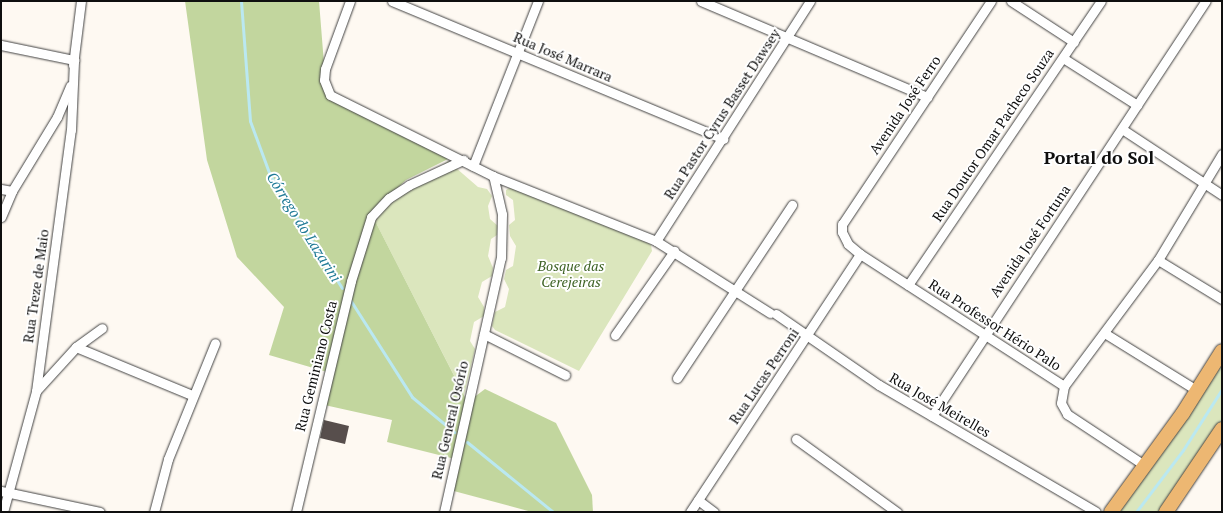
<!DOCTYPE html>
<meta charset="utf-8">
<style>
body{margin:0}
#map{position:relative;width:1223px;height:513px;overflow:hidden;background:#fef9f2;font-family:"PT Serif",serif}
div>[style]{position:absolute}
.green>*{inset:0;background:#dbe6bd}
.forest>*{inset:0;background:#c2d69e}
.stream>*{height:3px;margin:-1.5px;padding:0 1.5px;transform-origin:1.5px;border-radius:1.5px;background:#bae8f1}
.building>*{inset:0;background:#574e4c}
.roads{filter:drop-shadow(0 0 1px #424242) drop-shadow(0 0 1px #424242)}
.street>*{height:9px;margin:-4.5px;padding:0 4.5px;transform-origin:4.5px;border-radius:4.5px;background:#fff}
.primary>*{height:14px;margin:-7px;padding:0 7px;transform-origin:7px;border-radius:7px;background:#edb772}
span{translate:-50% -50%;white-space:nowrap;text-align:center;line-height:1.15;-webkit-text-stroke:4px #fff;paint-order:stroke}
.street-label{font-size:14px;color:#0f0f0f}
.park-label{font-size:14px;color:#3d6224;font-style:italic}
.water-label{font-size:15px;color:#217b97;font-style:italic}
.district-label{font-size:18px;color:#0f0f0f;font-weight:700}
.frame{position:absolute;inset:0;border:2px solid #0f0f0f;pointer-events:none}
</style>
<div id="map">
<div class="green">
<i style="clip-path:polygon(448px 161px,478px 187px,487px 189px,492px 196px,488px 206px,490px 219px,498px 226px,497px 235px,491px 239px,488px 256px,493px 268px,492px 276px,482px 282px,478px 297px,484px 307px,484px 316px,474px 322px,470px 341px,475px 349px,464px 395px,373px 217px)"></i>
<i style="clip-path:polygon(512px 186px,646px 241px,651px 245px,652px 251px,579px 371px,495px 330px,492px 326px,495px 312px,505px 307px,509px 289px,504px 279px,506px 270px,513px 266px,516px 246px,510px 236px,509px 225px,515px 220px,513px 200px,506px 195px,506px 190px)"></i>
<i style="clip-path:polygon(1222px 360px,1222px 420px,1159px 512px,1117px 512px)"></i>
</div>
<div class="forest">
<i style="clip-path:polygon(185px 1px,319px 1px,326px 89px,458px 154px,406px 180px,371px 213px,468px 403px,455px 459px,387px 442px,392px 420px,320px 404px,327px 372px,269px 355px,284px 307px,237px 257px,207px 160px)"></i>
<i style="clip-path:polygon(485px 389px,556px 423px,592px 495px,593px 512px,532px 512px,450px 490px,473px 398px)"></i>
</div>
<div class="stream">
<i style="left:241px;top:1px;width:120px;rotate:85.7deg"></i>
<i style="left:250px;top:121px;width:58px;rotate:69.7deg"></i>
<i style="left:270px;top:175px;width:134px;rotate:57.5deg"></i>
<i style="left:349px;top:298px;width:117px;rotate:57.5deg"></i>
<i style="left:412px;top:397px;width:55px;rotate:39.8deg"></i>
<i style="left:467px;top:442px;width:111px;rotate:39.1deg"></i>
<i style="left:1136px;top:512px;width:78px;rotate:-52.8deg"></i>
<i style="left:1183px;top:450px;width:72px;rotate:-57.4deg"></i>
</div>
<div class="building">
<i style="clip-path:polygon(324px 420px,349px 426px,345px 444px,320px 438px)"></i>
</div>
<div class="roads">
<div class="street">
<i style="left:350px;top:1px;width:72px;rotate:110.2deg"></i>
<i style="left:325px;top:69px;width:11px;rotate:95deg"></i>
<i style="left:324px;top:80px;width:16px;rotate:68deg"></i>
<i style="left:330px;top:95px;width:182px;rotate:26.4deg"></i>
<i style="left:493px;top:176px;width:175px;rotate:21.7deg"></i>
<i style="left:656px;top:241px;width:135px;rotate:32.3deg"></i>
<i style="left:392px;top:1px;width:359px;rotate:22.6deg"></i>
<i style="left:701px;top:1px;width:246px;rotate:23deg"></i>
<i style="left:991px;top:1px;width:268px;rotate:123.7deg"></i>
<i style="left:842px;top:224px;width:8px;rotate:90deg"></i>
<i style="left:842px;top:232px;width:13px;rotate:63deg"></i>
<i style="left:848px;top:244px;width:16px;rotate:40deg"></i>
<i style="left:860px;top:254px;width:243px;rotate:32.9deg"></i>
<i style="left:1064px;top:386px;width:17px;rotate:100deg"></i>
<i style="left:1061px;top:403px;width:13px;rotate:61deg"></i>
<i style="left:1067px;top:414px;width:92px;rotate:33.5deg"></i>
<i style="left:1011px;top:1px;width:75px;rotate:33.1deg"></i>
<i style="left:1px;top:45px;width:75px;rotate:11.6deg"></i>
<i style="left:1063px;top:58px;width:88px;rotate:32.4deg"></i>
<i style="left:73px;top:65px;width:64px;rotate:-82.9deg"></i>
<i style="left:1122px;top:129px;width:120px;rotate:33.4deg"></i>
<i style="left:473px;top:166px;width:177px;rotate:-68.5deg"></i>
<i style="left:1px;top:189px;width:11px;rotate:10deg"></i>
<i style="left:1px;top:217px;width:28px;rotate:-67deg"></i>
<i style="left:12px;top:191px;width:87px;rotate:-58.7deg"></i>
<i style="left:57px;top:117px;width:34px;rotate:-67deg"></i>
<i style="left:656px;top:241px;width:285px;rotate:-57.3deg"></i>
<i style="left:1158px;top:260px;width:75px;rotate:31.4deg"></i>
<i style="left:908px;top:285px;width:343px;rotate:-55.8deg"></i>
<i style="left:776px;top:314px;width:125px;rotate:34.6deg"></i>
<i style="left:879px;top:385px;width:251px;rotate:30.3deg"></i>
<i style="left:484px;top:334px;width:91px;rotate:26.8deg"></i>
<i style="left:1106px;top:334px;width:108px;rotate:31.8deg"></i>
<i style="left:615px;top:335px;width:103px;rotate:-54.9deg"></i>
<i style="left:76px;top:347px;width:126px;rotate:22.5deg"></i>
<i style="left:677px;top:378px;width:208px;rotate:-56.4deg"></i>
<i style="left:1064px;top:386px;width:157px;rotate:-53.3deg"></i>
<i style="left:1158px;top:260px;width:124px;rotate:-58.9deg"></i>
<i style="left:36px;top:391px;width:59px;rotate:-47.7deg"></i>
<i style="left:76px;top:347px;width:32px;rotate:-36deg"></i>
<i style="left:932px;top:416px;width:497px;rotate:-56.6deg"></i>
<i style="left:796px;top:439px;width:125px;rotate:35.9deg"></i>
<i style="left:1px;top:491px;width:101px;rotate:12deg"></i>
<i style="left:698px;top:500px;width:20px;rotate:37deg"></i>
<i style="left:3px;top:512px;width:125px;rotate:-74.7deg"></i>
<i style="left:36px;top:391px;width:263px;rotate:-82.4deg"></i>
<i style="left:71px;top:130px;width:70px;rotate:-87.5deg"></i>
<i style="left:154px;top:512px;width:55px;rotate:-75.2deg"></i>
<i style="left:168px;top:459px;width:125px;rotate:-67.9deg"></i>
<i style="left:296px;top:512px;width:237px;rotate:-76.6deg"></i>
<i style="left:351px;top:281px;width:67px;rotate:-72.6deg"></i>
<i style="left:371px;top:217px;width:26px;rotate:-47deg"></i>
<i style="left:389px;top:198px;width:24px;rotate:-33deg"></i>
<i style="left:409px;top:185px;width:60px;rotate:-24.8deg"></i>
<i style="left:444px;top:512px;width:260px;rotate:-77.4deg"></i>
<i style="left:501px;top:258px;width:44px;rotate:-88.7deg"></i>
<i style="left:502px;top:214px;width:39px;rotate:-103deg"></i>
<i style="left:690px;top:512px;width:309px;rotate:-56.6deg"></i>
</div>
<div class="primary">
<i style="left:1111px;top:512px;width:122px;rotate:-54deg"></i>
<i style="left:1183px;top:413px;width:73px;rotate:-57.8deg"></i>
<i style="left:1166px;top:512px;width:100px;rotate:-56deg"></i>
</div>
</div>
<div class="street-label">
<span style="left:563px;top:57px;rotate:23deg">Rua José Marrara</span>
<span style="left:905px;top:105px;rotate:-56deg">Avenida José Ferro</span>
<span style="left:722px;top:114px;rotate:-57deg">Rua Pastor Cyrus Basset Dawsey</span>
<span style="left:993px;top:135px;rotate:-56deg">Rua Doutor Omar Pacheco Souza</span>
<span style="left:1030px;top:241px;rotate:-56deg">Avenida José Fortuna</span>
<span style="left:36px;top:286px;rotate:-82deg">Rua Treze de Maio</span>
<span style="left:995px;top:325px;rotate:33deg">Rua Professor Hério Palo</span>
<span style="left:316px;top:366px;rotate:-76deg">Rua Geminiano Costa</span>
<span style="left:764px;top:376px;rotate:-56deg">Rua Lucas Perroni</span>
<span style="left:940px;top:405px;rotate:30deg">Rua José Meirelles</span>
<span style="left:450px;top:420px;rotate:-77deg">Rua General Osório</span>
</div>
<div class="park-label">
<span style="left:571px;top:274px">Bosque das<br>Cerejeiras</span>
</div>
<div class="water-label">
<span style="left:304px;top:227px;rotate:58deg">Córrego do Lazarini</span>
</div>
<div class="district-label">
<span style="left:1099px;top:157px">Portal do Sol</span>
</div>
<div class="frame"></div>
</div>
